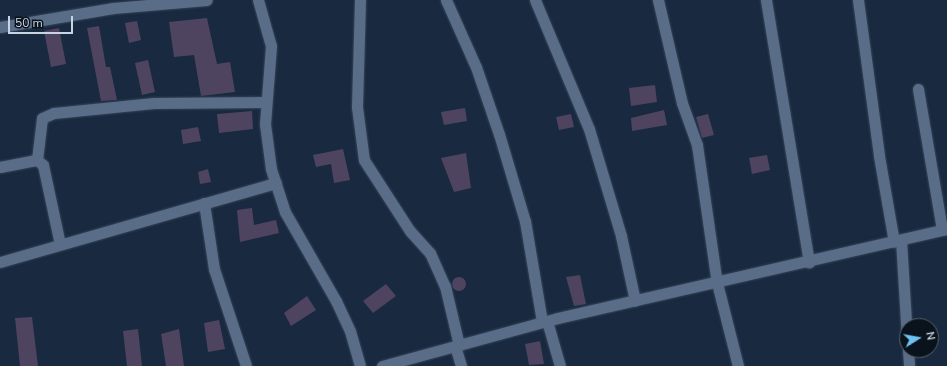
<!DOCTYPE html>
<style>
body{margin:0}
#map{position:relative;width:947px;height:366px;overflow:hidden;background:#182940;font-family:"Nunito Sans",sans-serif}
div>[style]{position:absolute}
.building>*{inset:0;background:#4f4460}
.round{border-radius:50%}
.roads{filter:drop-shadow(0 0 1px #364457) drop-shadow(0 0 1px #364457)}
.minor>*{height:11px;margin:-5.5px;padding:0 5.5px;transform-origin:5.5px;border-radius:5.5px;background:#596d88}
span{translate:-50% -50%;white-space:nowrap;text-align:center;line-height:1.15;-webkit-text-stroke:4px #0a121c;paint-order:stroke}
.north{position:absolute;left:899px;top:318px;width:40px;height:40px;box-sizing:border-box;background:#0a121c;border:1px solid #56606c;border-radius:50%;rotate:79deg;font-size:11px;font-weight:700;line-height:16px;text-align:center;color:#c8d4e3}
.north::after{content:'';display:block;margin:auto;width:14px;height:18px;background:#6cc3f2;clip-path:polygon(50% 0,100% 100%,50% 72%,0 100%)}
.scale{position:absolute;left:8px;top:16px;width:65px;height:18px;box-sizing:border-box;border:2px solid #c8d4e3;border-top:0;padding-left:5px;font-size:12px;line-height:14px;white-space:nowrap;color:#c8d4e3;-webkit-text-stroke:3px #0a121c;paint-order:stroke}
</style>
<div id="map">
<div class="building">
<i style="clip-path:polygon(207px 18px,217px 64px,230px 62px,235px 92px,201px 96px,194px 55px,174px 57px,169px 22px)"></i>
<i style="clip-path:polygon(137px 21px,141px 40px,129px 43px,125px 23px)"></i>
<i style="clip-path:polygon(99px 26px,106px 67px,110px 67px,117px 100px,101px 101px,87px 28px)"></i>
<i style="clip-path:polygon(59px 28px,66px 64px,51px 67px,44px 31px)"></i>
<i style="clip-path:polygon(148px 60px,155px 92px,142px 95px,135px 63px)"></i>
<i style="clip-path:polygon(655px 85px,657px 102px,631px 106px,629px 88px)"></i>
<i style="clip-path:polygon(465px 108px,467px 121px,444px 125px,441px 112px)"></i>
<i style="clip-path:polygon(664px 110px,667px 125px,632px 131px,631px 118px)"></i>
<i style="clip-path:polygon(252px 111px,253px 129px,219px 133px,217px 114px)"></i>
<i style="clip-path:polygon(571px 114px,574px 127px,559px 130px,556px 117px)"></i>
<i style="clip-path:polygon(708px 114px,714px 135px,702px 138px,696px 117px)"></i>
<i style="clip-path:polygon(198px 127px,201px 141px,183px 144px,181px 130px)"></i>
<i style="clip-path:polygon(343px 149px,350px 180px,334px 183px,331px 164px,316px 167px,313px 155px)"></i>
<i style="clip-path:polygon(466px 153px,471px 188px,454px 192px,441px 158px)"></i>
<i style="clip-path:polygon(767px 155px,770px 170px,752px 174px,749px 158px)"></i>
<i style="clip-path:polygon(208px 169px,211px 182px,200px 184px,198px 172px)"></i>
<i style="clip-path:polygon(252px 208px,254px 225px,276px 220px,279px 233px,240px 242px,237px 210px)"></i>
<i style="clip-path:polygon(580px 275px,586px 304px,574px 306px,566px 277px)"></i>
<i class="round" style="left:452px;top:277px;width:14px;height:14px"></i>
<i style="clip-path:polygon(386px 284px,396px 296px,373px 313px,363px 301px)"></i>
<i style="clip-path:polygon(307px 296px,316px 310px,291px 326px,284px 313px)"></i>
<i style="clip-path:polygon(32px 317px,38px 366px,20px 366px,15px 318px)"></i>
<i style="clip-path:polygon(219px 320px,225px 349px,208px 352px,204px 323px)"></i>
<i style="clip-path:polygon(138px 329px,142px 366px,127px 366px,123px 331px)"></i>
<i style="clip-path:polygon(179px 329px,184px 366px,166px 366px,161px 334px)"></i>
<i style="clip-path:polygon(540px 341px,544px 364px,529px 365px,525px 344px)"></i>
</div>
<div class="roads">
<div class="minor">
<i style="left:258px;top:0;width:48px;rotate:74.2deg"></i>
<i style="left:271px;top:46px;width:78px;rotate:94.4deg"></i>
<i style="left:265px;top:124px;width:45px;rotate:82.4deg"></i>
<i style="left:271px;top:169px;width:45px;rotate:72deg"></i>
<i style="left:285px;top:212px;width:103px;rotate:60.2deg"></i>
<i style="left:336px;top:301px;width:33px;rotate:65deg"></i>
<i style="left:350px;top:331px;width:36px;rotate:74deg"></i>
<i style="left:360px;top:0;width:107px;rotate:91.6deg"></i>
<i style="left:357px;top:107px;width:53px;rotate:82.5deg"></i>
<i style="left:364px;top:160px;width:85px;rotate:57.1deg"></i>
<i style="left:410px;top:231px;width:30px;rotate:48deg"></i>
<i style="left:430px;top:253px;width:36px;rotate:66deg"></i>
<i style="left:445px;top:286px;width:61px;rotate:76.7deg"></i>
<i style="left:446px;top:0;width:73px;rotate:65.9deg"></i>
<i style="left:476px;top:67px;width:71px;rotate:71.1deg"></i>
<i style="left:499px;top:134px;width:91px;rotate:73.4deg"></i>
<i style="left:525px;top:221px;width:102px;rotate:80.4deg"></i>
<i style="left:535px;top:0;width:140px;rotate:67.3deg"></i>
<i style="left:589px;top:129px;width:112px;rotate:73.3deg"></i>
<i style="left:621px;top:236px;width:66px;rotate:77.8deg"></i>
<i style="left:658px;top:0;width:106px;rotate:76.9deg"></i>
<i style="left:682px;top:103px;width:45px;rotate:70.3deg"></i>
<i style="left:697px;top:145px;width:139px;rotate:81.8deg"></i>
<i style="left:717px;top:283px;width:86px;rotate:75.8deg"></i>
<i style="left:766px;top:0;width:266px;rotate:80.7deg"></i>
<i style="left:858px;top:0;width:157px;rotate:82.3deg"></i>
<i style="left:879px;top:156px;width:87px;rotate:80.1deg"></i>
<i style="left:0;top:27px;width:115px;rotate:-9.5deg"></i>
<i style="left:113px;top:8px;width:94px;rotate:-4.9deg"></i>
<i style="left:918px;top:89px;width:143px;rotate:80.3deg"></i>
<i style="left:37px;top:160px;width:42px;rotate:-83.2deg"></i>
<i style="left:42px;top:118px;width:13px;rotate:-23deg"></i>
<i style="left:54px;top:113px;width:100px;rotate:-5.7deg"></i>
<i style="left:154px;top:103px;width:112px;rotate:-0.5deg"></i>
<i style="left:0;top:167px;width:38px;rotate:-11deg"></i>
<i style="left:37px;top:160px;width:8px;rotate:40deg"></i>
<i style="left:43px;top:165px;width:81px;rotate:77.9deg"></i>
<i style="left:204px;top:203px;width:67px;rotate:81.4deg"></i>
<i style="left:214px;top:269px;width:102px;rotate:71.7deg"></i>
<i style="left:901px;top:240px;width:99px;rotate:86.5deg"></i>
<i style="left:0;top:262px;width:287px;rotate:-16deg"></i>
<i style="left:547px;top:321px;width:47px;rotate:73.9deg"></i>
<i style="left:455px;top:346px;width:21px;rotate:73deg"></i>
<i style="left:908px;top:350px;width:16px;rotate:86deg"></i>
<i style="left:382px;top:366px;width:182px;rotate:-15.3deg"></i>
<i style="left:558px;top:318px;width:399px;rotate:-12.9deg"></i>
</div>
</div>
<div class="north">N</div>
<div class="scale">50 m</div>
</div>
